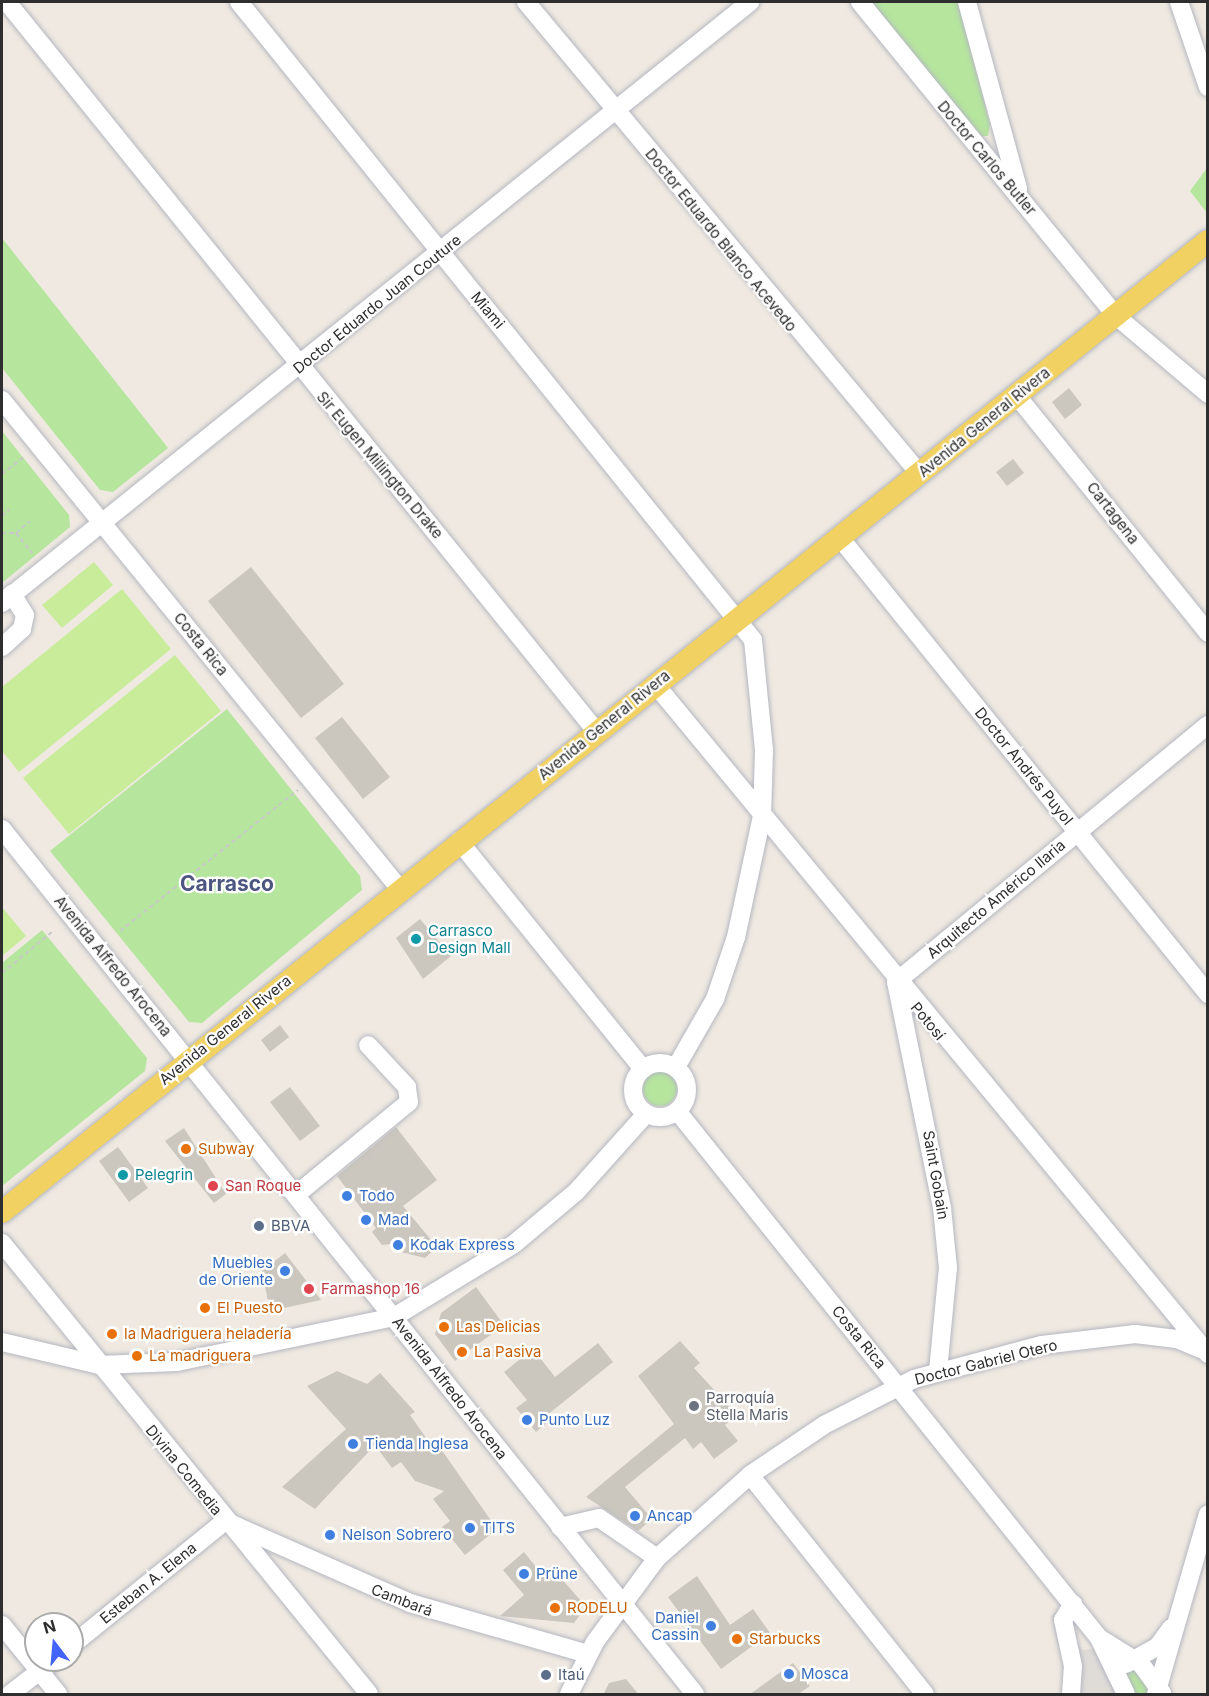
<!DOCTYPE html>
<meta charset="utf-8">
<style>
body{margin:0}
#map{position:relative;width:1209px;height:1696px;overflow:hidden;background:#efe9e1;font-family:Inter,sans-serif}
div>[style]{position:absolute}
.green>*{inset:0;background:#b6e59e}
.round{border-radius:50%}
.pitch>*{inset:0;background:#c9ec9a}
.plaza>*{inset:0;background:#dfdcd8}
.building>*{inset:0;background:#cbc7bf}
.path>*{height:2px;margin-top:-1px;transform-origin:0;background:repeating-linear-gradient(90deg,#c9c9c9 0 4.5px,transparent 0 7.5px)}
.roads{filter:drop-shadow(0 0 2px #b4b7c1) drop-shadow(0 0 2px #b4b7c1)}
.minor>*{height:18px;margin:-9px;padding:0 9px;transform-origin:9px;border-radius:9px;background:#fff}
.minor>.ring{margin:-9px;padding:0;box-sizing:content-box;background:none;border:18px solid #fff;border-radius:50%}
.major>*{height:22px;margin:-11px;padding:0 11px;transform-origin:11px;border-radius:11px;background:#f2d163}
.dots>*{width:16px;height:16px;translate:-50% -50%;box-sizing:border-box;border:3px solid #fff;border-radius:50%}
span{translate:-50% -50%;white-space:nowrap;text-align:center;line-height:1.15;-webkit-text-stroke:4.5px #fff;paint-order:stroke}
.street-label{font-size:15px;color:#2e2e2e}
.culture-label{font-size:15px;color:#0d838f}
.left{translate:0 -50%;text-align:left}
.food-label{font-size:15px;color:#c56008}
.health-label{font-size:15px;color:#be3a42}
.shop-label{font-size:15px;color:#366cbe}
.right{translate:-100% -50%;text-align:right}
.service-label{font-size:15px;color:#4e5e75}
.worship-label{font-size:15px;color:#5b616d}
.district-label{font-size:21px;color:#4d5680;font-weight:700}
.frame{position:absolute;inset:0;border:3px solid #2e2e2e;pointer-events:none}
.north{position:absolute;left:24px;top:1612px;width:60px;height:60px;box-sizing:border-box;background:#fff;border:2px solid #ababab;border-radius:50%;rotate:344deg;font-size:16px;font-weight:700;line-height:24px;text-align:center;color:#2e2e2e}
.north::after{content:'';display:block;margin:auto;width:21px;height:27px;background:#4264fb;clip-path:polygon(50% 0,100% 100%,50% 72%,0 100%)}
</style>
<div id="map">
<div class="green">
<i style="clip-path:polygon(867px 2px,958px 2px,990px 124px,988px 136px,981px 136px)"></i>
<i style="clip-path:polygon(1207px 168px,1207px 213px,1190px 191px)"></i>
<i style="clip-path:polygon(2px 238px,168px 448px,113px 492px,100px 490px,2px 368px)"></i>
<i style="clip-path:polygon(2px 431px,69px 515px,70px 527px,2px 583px)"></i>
<i style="clip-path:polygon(227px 709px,360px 876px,362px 890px,202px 1023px,189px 1022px,50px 851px)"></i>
<i style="clip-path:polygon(42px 930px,147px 1058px,145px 1071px,2px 1186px,2px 963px)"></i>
<i class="round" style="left:643px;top:1072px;width:34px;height:34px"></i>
<i style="clip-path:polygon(1134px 1669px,1149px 1684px,1149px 1694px,1133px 1694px,1124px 1675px)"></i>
</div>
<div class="pitch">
<i style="clip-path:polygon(94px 562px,113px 585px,62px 628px,42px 605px)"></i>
<i style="clip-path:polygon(122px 589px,171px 649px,19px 772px,2px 751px,2px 687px)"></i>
<i style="clip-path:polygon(175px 655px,221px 711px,69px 834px,23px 778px)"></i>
<i style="clip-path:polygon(2px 907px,26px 936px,2px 956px)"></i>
</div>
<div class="plaza">
<i style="clip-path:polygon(1063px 1608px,1077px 1625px,1068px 1627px,1082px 1650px,1095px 1649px,1118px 1694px,1062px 1694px,1064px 1668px,1051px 1616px)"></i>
</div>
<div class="building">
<i style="clip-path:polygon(1069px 388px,1082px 405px,1065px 419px,1052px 402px)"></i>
<i style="clip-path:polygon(1013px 459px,1024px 473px,1007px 486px,996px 472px)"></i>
<i style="clip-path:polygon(251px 567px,344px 684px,301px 718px,208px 601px)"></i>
<i style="clip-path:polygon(342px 717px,390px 777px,363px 799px,315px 738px)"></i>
<i style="clip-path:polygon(420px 919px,451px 956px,423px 979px,396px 938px)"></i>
<i style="clip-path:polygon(280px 1025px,289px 1037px,270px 1052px,261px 1040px)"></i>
<i style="clip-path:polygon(290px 1087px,320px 1126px,300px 1141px,270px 1102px)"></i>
<i style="clip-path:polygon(396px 1127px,437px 1180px,403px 1206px,437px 1247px,425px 1258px,401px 1252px,406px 1242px,382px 1245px,372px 1232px,376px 1228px,337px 1176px)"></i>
<i style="clip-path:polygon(184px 1128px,226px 1194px,214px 1203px,165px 1141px)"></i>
<i style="clip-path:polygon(118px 1147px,148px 1188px,129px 1202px,99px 1161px)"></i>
<i style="clip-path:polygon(285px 1253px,321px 1300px,270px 1311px,262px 1271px)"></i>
<i style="clip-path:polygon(476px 1287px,504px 1325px,455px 1361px,435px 1334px,441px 1313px)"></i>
<i style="clip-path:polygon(680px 1341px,700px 1363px,694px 1368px,737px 1415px,725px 1425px,738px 1441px,714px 1459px,701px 1442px,693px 1449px,685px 1438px,625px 1487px,652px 1519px,638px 1531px,586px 1497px,674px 1424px,638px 1376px)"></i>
<i style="clip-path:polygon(598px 1343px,613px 1362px,546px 1416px,550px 1420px,536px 1432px,516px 1408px,527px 1400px,504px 1372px,533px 1349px,555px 1377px)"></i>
<i style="clip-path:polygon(337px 1371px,367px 1384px,380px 1373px,415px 1412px,410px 1415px,431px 1445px,436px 1442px,497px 1529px,465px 1555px,442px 1527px,450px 1521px,433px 1499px,444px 1491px,415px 1481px,401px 1462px,392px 1468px,375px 1445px,315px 1509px,282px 1487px,346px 1429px,307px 1386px)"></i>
<i style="clip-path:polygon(524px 1552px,545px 1578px,554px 1570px,581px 1601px,582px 1612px,574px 1623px,500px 1616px,524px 1595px,503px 1570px)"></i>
<i style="clip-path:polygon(697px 1576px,730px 1625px,753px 1609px,770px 1633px,721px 1669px,668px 1597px)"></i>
<i style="clip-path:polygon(793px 1663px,810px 1686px,797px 1695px,749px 1695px)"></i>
<i style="clip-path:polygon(626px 1679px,639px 1695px,603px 1695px,609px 1683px)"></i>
</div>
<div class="path">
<i style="left:2px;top:474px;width:29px;rotate:-38deg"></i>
<i style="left:2px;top:516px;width:10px;rotate:-45deg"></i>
<i style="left:2px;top:533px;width:14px"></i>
<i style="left:16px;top:533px;width:18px;rotate:-41deg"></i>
<i style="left:16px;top:533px;width:26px;rotate:51deg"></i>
<i style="left:120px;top:931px;width:227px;rotate:-38.4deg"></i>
<i style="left:2px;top:973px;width:65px;rotate:-39.4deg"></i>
</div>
<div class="roads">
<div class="minor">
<i style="left:7px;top:2px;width:937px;rotate:51.06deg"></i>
<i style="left:239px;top:2px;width:819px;rotate:51.14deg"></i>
<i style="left:753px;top:640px;width:111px;rotate:84.3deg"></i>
<i style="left:764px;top:750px;width:66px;rotate:91.7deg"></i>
<i style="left:762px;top:816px;width:124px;rotate:102.1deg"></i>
<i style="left:736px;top:937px;width:65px;rotate:108.7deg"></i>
<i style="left:715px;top:999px;width:78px;rotate:119.8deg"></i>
<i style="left:526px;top:2px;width:615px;rotate:50.15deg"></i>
<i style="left:860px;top:2px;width:404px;rotate:50.8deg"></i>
<i style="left:1115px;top:315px;width:122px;rotate:40.3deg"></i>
<i style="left:967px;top:2px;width:194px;rotate:74.7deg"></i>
<i style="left:1179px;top:2px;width:90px;rotate:71.2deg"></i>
<i style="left:1017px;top:396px;width:304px;rotate:51.1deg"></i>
<i style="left:2px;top:400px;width:629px;rotate:50.87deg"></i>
<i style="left:841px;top:539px;width:585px;rotate:51.11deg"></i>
<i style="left:2px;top:603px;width:960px;rotate:-38.78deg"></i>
<i style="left:2px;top:647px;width:27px;rotate:-42deg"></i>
<i style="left:22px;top:629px;width:14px;rotate:-78deg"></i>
<i style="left:25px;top:615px;width:25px;rotate:-122deg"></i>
<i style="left:655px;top:684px;width:869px;rotate:50.46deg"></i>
<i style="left:2px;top:829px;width:1108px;rotate:51.3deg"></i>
<i style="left:459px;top:841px;width:293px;rotate:51.1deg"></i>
<i class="ring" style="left:633px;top:1063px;width:36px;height:36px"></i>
<i style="left:678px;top:1112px;width:674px;rotate:51.33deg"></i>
<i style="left:1099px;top:1638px;width:62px;rotate:64.3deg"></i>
<i style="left:297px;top:1194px;width:145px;rotate:-39.4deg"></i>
<i style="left:409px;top:1102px;width:15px;rotate:-98deg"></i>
<i style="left:407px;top:1087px;width:57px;rotate:-132.9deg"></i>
<i style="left:2px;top:1243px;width:581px;rotate:50.86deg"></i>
<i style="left:2px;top:1342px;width:100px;rotate:13.3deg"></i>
<i style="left:99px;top:1365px;width:78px;rotate:-2.2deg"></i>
<i style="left:177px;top:1362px;width:222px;rotate:-11.7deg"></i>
<i style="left:394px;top:1317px;width:140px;rotate:-31.3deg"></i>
<i style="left:514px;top:1244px;width:81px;rotate:-40deg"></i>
<i style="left:576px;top:1192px;width:105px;rotate:-48.1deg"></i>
<i style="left:938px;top:1371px;width:103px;rotate:-84.5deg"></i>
<i style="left:948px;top:1268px;width:60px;rotate:-95.7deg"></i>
<i style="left:942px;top:1208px;width:231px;rotate:-101.5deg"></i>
<i style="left:896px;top:982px;width:404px;rotate:-39.5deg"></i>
<i style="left:750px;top:1475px;width:280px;rotate:51.4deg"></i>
<i style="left:560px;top:1527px;width:40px;rotate:-13deg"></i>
<i style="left:599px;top:1518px;width:70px;rotate:34.6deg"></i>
<i style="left:2px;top:1625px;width:89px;rotate:50.9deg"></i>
<i style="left:1099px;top:1638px;width:49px;rotate:31.8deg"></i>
<i style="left:1141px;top:1664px;width:36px;rotate:54deg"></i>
<i style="left:72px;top:1645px;width:197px;rotate:-39deg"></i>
<i style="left:225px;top:1521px;width:202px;rotate:23.9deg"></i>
<i style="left:410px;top:1603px;width:185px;rotate:16deg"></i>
<i style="left:1126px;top:1664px;width:37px;rotate:-29deg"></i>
<i style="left:1158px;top:1646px;width:22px;rotate:-54deg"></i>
<i style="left:10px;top:1694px;width:56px;rotate:-37.7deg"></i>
<i style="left:569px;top:1694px;width:58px;rotate:-63.4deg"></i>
<i style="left:595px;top:1642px;width:104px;rotate:-53.6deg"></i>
<i style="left:657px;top:1558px;width:125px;rotate:-41.7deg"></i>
<i style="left:750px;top:1475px;width:89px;rotate:-34deg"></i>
<i style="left:824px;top:1425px;width:101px;rotate:-27.1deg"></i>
<i style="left:914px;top:1379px;width:132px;rotate:-14.9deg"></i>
<i style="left:1042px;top:1345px;width:94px;rotate:-6.7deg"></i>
<i style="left:1135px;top:1334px;width:42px;rotate:6.8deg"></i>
<i style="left:1177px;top:1339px;width:25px;rotate:23deg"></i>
<i style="left:1071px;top:1694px;width:28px;rotate:-86deg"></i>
<i style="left:1073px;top:1666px;width:47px;rotate:-102.3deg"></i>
<i style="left:1063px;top:1620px;width:19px;rotate:-58deg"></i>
<i style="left:1156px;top:1694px;width:187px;rotate:-73.9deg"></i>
</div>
<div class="major">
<i style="left:2px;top:1212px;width:1548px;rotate:-38.84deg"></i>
</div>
</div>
<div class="dots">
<i style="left:416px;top:939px;background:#0f9aa8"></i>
<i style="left:186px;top:1149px;background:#e8710a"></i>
<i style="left:123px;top:1175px;background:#0f9aa8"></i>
<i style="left:213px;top:1186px;background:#e0444e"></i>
<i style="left:347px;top:1196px;background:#3f7fe0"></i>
<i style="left:366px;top:1220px;background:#3f7fe0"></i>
<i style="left:259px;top:1226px;background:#5c6f8a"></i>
<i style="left:398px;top:1245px;background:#3f7fe0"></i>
<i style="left:285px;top:1271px;background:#3f7fe0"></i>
<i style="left:309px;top:1289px;background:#e0444e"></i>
<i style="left:205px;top:1308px;background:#e8710a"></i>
<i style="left:444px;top:1327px;background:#e8710a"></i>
<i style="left:112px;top:1334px;background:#e8710a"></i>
<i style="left:462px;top:1352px;background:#e8710a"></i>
<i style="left:137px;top:1356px;background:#e8710a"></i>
<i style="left:694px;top:1406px;background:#6b7280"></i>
<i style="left:527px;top:1420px;background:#3f7fe0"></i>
<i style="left:353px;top:1444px;background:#3f7fe0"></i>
<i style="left:635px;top:1516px;background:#3f7fe0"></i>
<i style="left:470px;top:1528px;background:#3f7fe0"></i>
<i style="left:330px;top:1535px;background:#3f7fe0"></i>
<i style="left:524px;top:1574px;background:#3f7fe0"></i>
<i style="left:555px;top:1608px;background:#e8710a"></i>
<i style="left:711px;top:1626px;background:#3f7fe0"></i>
<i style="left:737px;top:1639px;background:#e8710a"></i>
<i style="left:789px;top:1674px;background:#3f7fe0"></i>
<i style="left:546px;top:1675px;background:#5c6f8a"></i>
</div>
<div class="street-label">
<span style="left:987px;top:158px;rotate:50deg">Doctor Carlos Butler</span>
<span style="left:721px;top:240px;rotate:51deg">Doctor Eduardo Blanco Acevedo</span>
<span style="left:377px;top:304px;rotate:-39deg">Doctor Eduardo Juan Couture</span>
<span style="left:488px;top:310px;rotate:50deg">Miami</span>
<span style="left:984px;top:422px;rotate:-39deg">Avenida General Rivera</span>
<span style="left:380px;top:465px;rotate:50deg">Sir Eugen Millington Drake</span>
<span style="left:1113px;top:513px;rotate:52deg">Cartagena</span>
<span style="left:201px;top:644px;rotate:51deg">Costa Rica</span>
<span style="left:604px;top:725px;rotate:-39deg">Avenida General Rivera</span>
<span style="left:1024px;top:766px;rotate:51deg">Doctor Andrés Puyol</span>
<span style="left:996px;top:899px;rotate:-40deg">Arquitecto Américo Ilaria</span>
<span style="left:113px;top:966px;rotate:51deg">Avenida Alfredo Arocena</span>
<span style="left:928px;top:1021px;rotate:50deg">Potosí</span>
<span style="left:225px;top:1030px;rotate:-39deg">Avenida General Rivera</span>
<span style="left:936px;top:1175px;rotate:80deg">Saint Gobain</span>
<span style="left:859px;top:1337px;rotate:51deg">Costa Rica</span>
<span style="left:986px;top:1362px;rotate:-14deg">Doctor Gabriel Otero</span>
<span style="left:450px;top:1388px;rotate:52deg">Avenida Alfredo Arocena</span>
<span style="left:184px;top:1470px;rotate:51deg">Divina Comedia</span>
<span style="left:148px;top:1583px;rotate:-39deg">Esteban A. Elena</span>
<span style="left:402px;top:1600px;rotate:21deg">Cambará</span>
</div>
<div class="culture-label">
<span class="left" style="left:428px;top:939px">Carrasco<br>Design Mall</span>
<span class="left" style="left:135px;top:1175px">Pelegrin</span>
</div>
<div class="food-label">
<span class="left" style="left:198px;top:1149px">Subway</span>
<span class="left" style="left:217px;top:1308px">El Puesto</span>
<span class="left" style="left:456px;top:1327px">Las Delicias</span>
<span class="left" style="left:124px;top:1334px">la Madriguera heladería</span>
<span class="left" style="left:474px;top:1352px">La Pasiva</span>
<span class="left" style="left:149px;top:1356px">La madriguera</span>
<span class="left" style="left:567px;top:1608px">RODELU</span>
<span class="left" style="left:749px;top:1639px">Starbucks</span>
</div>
<div class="health-label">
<span class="left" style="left:225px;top:1186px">San Roque</span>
<span class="left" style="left:321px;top:1289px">Farmashop 16</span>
</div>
<div class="shop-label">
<span class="left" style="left:359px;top:1196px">Todo</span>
<span class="left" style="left:378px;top:1220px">Mad</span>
<span class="left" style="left:410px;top:1245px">Kodak Express</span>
<span class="right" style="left:273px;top:1271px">Muebles<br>de Oriente</span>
<span class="left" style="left:539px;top:1420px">Punto Luz</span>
<span class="left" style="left:365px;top:1444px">Tienda Inglesa</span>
<span class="left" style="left:647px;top:1516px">Ancap</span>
<span class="left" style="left:482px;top:1528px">TITS</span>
<span class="left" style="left:342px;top:1535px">Nelson Sobrero</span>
<span class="left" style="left:536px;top:1574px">Prüne</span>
<span class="right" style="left:699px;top:1626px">Daniel<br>Cassin</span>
<span class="left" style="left:801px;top:1674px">Mosca</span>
</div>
<div class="service-label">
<span class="left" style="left:271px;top:1226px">BBVA</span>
<span class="left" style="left:558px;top:1675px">Itaú</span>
</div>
<div class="worship-label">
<span class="left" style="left:706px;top:1406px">Parroquía<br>Stella Maris</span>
</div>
<div class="district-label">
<span style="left:227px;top:884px">Carrasco</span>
</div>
<div class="frame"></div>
<div class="north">N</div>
</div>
